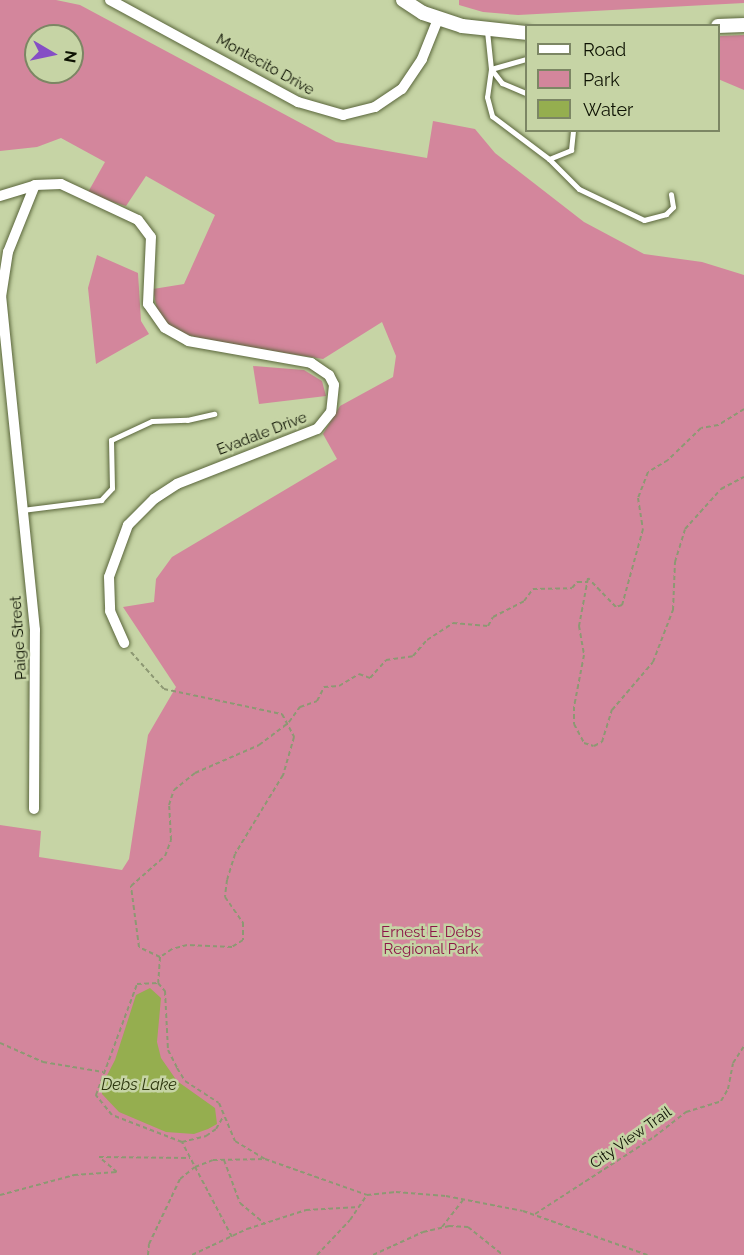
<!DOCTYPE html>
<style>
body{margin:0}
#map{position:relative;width:744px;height:1255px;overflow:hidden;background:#c6d4a5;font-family:Raleway,sans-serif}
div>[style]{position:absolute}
.green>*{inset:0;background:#d3869c}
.water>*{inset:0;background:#95ae4f}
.path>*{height:2px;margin-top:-1px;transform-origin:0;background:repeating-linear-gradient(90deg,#8d9873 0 4.5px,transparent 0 7.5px)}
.roads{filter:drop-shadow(0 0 2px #5a663b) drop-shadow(0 0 2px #5a663b)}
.lane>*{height:5px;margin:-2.5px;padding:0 2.5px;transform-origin:2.5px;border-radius:2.5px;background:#fff}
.street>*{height:10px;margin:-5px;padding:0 5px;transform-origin:5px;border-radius:5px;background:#fff}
.secondary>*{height:14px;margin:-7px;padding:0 7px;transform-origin:7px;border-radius:7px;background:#fff}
span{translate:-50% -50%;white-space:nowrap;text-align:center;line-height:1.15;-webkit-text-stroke:5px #c6d4a5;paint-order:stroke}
.street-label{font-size:15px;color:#0e1203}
.park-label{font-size:15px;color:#8c1648}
.water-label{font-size:16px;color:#2c360e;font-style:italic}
.legend{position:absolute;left:525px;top:24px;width:195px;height:108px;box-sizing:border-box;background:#c6d4a5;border:2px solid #7c8664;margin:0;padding:8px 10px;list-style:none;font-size:18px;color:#0e1203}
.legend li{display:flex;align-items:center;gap:12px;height:30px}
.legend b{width:30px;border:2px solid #7c8664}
.north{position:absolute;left:24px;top:24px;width:60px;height:60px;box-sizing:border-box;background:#c6d4a5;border:2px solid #7c8664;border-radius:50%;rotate:99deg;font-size:16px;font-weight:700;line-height:24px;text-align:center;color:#0e1203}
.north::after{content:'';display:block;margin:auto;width:21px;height:27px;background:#854ec5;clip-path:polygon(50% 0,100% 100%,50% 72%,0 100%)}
</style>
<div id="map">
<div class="green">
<i style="clip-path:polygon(evenodd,0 0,56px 0,80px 5px,336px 142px,427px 158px,433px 121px,475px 129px,495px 153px,584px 222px,644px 254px,702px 262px,744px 275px,744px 1255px,0 1255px,0 825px,41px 831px,39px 857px,122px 870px,129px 859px,148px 735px,176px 687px,123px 607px,154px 602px,156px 579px,172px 557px,337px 459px,323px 434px,340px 406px,393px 377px,396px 356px,382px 322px,323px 359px,209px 341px,172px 330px,158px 315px,153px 289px,184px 284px,215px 215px,146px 176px,126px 206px,87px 194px,105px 162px,61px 138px,37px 147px,0 151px,0 0,36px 36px,72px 36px,72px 72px,36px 72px,36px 36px)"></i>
<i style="clip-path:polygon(459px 0,744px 0,744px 3px,518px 15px,483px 12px,459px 5px)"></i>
<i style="clip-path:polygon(744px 35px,744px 90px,718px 79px,719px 36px)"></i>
<i style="clip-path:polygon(97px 255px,138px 273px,141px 321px,149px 334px,96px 364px,88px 288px)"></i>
<i style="clip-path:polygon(253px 366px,304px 370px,322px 381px,326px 396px,259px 404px)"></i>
</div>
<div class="water">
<i style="clip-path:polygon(150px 988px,161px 998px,157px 1042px,161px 1058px,177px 1081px,215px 1108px,217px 1124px,208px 1129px,194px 1134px,166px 1132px,119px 1112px,102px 1094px,102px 1085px,115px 1060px,136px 995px)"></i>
</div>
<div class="path">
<i style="left:744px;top:409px;width:31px;rotate:148deg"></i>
<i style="left:718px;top:425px;width:17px;rotate:170deg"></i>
<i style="left:701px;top:428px;width:46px;rotate:135.9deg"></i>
<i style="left:668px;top:460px;width:23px;rotate:149deg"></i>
<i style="left:648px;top:472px;width:28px;rotate:111deg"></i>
<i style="left:638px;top:498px;width:31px;rotate:81deg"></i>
<i style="left:643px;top:529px;width:79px;rotate:105.4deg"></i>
<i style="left:622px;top:605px;width:6px;rotate:162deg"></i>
<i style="left:616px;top:607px;width:40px;rotate:-134deg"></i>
<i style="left:588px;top:578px;width:49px;rotate:100.6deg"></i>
<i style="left:579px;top:626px;width:29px;rotate:80deg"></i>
<i style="left:584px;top:655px;width:53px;rotate:100.9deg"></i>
<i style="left:574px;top:707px;width:17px;rotate:90deg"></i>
<i style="left:574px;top:724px;width:21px;rotate:62deg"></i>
<i style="left:584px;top:743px;width:10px;rotate:17deg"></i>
<i style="left:594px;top:746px;width:9px;rotate:-27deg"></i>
<i style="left:602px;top:742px;width:34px;rotate:-73deg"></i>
<i style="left:612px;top:710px;width:63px;rotate:-49.5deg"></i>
<i style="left:653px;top:662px;width:56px;rotate:-69deg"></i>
<i style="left:673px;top:610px;width:48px;rotate:-87.6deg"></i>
<i style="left:675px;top:562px;width:34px;rotate:-73deg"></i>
<i style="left:685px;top:529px;width:54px;rotate:-48deg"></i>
<i style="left:721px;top:489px;width:26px;rotate:-28deg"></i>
<i style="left:131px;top:652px;width:50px;rotate:48.3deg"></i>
<i style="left:164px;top:689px;width:121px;rotate:12deg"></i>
<i style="left:282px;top:714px;width:26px;rotate:62deg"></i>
<i style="left:294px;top:737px;width:40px;rotate:106deg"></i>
<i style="left:283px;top:775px;width:92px;rotate:121.3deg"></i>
<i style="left:235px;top:854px;width:27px;rotate:107deg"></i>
<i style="left:227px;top:880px;width:17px;rotate:97deg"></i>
<i style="left:225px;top:897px;width:32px;rotate:55deg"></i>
<i style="left:243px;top:923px;width:17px;rotate:90deg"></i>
<i style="left:243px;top:940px;width:13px;rotate:148deg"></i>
<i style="left:232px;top:947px;width:45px;rotate:-177.5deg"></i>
<i style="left:187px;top:945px;width:16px;rotate:165deg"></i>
<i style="left:172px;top:949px;width:14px;rotate:146deg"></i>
<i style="left:160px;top:957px;width:26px;rotate:94deg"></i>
<i style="left:160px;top:957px;width:23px;rotate:-155deg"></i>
<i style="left:139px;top:947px;width:62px;rotate:-97.5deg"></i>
<i style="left:131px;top:886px;width:45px;rotate:-41.4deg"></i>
<i style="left:165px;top:856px;width:17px;rotate:-69deg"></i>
<i style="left:171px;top:840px;width:35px;rotate:-93deg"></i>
<i style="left:169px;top:805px;width:16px;rotate:-72deg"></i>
<i style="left:174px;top:790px;width:27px;rotate:-39deg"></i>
<i style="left:195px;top:773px;width:70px;rotate:-23.6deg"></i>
<i style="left:259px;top:745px;width:38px;rotate:-37deg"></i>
<i style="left:289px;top:722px;width:19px;rotate:-54deg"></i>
<i style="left:300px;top:707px;width:18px;rotate:-19deg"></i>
<i style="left:317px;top:701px;width:16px;rotate:-63deg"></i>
<i style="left:324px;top:687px;width:15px;rotate:-4deg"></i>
<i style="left:339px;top:686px;width:23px;rotate:-31deg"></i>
<i style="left:359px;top:674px;width:12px;rotate:20deg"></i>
<i style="left:370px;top:678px;width:24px;rotate:-48deg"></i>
<i style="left:386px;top:660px;width:27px;rotate:-8deg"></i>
<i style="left:413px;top:656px;width:21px;rotate:-49deg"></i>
<i style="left:427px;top:640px;width:31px;rotate:-33deg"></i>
<i style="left:453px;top:623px;width:35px;rotate:5deg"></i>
<i style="left:488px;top:626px;width:10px;rotate:-61deg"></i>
<i style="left:493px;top:617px;width:35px;rotate:-27deg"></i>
<i style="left:524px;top:601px;width:15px;rotate:-53deg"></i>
<i style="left:533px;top:589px;width:39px;rotate:-1deg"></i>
<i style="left:572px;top:588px;width:8px;rotate:-50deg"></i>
<i style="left:577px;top:582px;width:11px"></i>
<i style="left:0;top:1043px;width:47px;rotate:23.8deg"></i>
<i style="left:43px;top:1062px;width:61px;rotate:9.5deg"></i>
<i style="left:182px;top:1142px;width:25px;rotate:-14deg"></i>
<i style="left:206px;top:1136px;width:12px;rotate:-35deg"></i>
<i style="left:216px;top:1129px;width:14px;rotate:-60deg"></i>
<i style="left:224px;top:1160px;width:46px;rotate:69.6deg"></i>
<i style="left:240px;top:1203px;width:33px;rotate:40deg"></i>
<i style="left:0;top:1195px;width:77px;rotate:-15.1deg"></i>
<i style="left:74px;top:1175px;width:43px;rotate:-4deg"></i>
<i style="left:117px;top:1172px;width:23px;rotate:-140deg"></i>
<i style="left:99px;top:1157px;width:91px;rotate:0.6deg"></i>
<i style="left:535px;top:1214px;width:142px;rotate:-32.9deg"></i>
<i style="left:654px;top:1137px;width:41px;rotate:-38deg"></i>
<i style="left:686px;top:1112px;width:37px;rotate:-17deg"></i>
<i style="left:721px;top:1101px;width:14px;rotate:-60deg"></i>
<i style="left:728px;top:1089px;width:26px;rotate:-79deg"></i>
<i style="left:733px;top:1063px;width:20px;rotate:-57deg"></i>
<i style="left:442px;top:1227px;width:34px;rotate:-52deg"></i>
<i style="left:232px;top:1237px;width:107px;rotate:-117.8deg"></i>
<i style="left:182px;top:1142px;width:75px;rotate:-158.9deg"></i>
<i style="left:112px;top:1115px;width:26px;rotate:-129deg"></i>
<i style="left:96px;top:1095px;width:118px;rotate:-69.7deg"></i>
<i style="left:137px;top:984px;width:21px;rotate:-3deg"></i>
<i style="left:158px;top:983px;width:11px;rotate:49deg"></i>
<i style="left:165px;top:991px;width:59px;rotate:87.1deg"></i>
<i style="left:168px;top:1050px;width:20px;rotate:63deg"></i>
<i style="left:177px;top:1068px;width:15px;rotate:58deg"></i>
<i style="left:185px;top:1081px;width:40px;rotate:32.9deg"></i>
<i style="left:219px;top:1103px;width:41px;rotate:67.2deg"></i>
<i style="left:235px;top:1141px;width:35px;rotate:31deg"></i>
<i style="left:148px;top:1255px;width:11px;rotate:-85deg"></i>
<i style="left:149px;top:1244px;width:72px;rotate:-64.5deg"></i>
<i style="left:180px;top:1179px;width:19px;rotate:-39deg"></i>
<i style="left:195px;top:1167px;width:19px;rotate:-21deg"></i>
<i style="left:213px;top:1160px;width:52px;rotate:-1.1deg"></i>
<i style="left:265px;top:1159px;width:108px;rotate:19.4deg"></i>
<i style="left:192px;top:1255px;width:61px;rotate:-25.3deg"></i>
<i style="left:247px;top:1229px;width:62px;rotate:-17.9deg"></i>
<i style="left:306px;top:1210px;width:53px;rotate:-3.2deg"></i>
<i style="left:317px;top:1255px;width:48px;rotate:-46.7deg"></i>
<i style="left:350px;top:1220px;width:30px;rotate:-56deg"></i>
<i style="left:367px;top:1195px;width:29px;rotate:-6deg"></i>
<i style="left:396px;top:1192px;width:50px;rotate:4.6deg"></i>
<i style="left:446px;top:1196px;width:78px;rotate:11deg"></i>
<i style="left:523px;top:1211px;width:132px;rotate:19.5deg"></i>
<i style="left:373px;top:1255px;width:55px;rotate:-24.7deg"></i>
<i style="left:423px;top:1232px;width:27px;rotate:-13deg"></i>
<i style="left:449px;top:1226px;width:19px;rotate:3deg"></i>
<i style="left:468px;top:1227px;width:45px;rotate:38.7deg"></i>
</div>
<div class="roads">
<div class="lane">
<i style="left:487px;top:31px;width:38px;rotate:84deg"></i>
<i style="left:491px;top:69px;width:28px;rotate:98deg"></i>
<i style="left:487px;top:97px;width:20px;rotate:75deg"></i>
<i style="left:492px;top:116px;width:71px;rotate:37deg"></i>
<i style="left:549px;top:159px;width:24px;rotate:-22deg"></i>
<i style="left:571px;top:150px;width:20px;rotate:-84deg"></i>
<i style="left:491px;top:69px;width:18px;rotate:52deg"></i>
<i style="left:502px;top:83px;width:26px;rotate:23deg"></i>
<i style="left:491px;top:69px;width:36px;rotate:-16deg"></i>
<i style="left:549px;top:159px;width:42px;rotate:45deg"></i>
<i style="left:579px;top:189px;width:72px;rotate:25.5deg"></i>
<i style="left:644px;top:220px;width:23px;rotate:-15deg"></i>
<i style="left:666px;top:214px;width:10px;rotate:-45deg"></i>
<i style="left:673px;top:207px;width:13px;rotate:-99deg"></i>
<i style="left:22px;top:510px;width:80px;rotate:-7.2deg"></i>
<i style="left:101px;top:500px;width:16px;rotate:-47deg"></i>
<i style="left:112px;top:488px;width:48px;rotate:-91.2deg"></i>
<i style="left:111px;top:440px;width:45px;rotate:-24.9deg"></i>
<i style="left:152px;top:421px;width:35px;rotate:-2deg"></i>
<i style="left:187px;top:420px;width:28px;rotate:-13deg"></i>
</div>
<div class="street">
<i style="left:110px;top:0;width:214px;rotate:28.5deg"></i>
<i style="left:298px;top:102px;width:47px;rotate:16.1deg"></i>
<i style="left:343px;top:115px;width:33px;rotate:-14deg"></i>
<i style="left:375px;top:107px;width:32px;rotate:-34deg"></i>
<i style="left:402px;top:89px;width:36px;rotate:-56deg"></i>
<i style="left:422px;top:59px;width:43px;rotate:-68.2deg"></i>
<i style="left:0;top:196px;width:37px;rotate:-17deg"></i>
<i style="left:35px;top:185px;width:26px;rotate:-2deg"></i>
<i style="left:61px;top:184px;width:85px;rotate:25.1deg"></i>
<i style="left:138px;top:220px;width:21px;rotate:53deg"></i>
<i style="left:151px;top:237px;width:67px;rotate:92.6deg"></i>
<i style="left:148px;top:304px;width:29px;rotate:55deg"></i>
<i style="left:165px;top:328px;width:26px;rotate:29deg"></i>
<i style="left:188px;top:341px;width:125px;rotate:10.1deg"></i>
<i style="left:311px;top:363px;width:22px;rotate:34deg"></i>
<i style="left:329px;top:375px;width:11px;rotate:63deg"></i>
<i style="left:334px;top:385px;width:27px;rotate:96deg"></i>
<i style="left:331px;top:412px;width:22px;rotate:129deg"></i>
<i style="left:317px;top:429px;width:150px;rotate:158.6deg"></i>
<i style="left:177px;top:484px;width:27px;rotate:147deg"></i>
<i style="left:154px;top:499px;width:37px;rotate:135deg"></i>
<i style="left:128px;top:525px;width:55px;rotate:110.1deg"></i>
<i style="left:109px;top:577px;width:34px;rotate:88deg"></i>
<i style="left:110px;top:611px;width:35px;rotate:66deg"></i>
<i style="left:34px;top:809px;width:179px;rotate:-89.7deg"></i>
<i style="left:35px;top:630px;width:335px;rotate:-95.8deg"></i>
<i style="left:1px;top:297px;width:46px;rotate:-81.2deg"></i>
<i style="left:8px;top:252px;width:72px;rotate:-68.1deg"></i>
</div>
<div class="secondary">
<i style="left:403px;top:0;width:24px;rotate:33deg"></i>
<i style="left:423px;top:13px;width:41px;rotate:18.4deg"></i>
<i style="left:462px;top:26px;width:64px;rotate:6.2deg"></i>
<i style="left:718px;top:26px;width:26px;rotate:-2deg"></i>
</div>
</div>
<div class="street-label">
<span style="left:265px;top:65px;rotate:29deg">Montecito Drive</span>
<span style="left:262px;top:434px;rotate:-21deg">Evadale Drive</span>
<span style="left:19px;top:638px;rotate:-94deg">Paige Street</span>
<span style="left:631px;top:1138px;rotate:-35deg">City View Trail</span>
</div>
<div class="park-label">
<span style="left:431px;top:941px">Ernest E. Debs<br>Regional Park</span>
</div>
<div class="water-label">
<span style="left:139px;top:1085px">Debs Lake</span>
</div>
<ul class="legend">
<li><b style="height:8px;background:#fff"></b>Road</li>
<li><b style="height:16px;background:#d3869c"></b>Park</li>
<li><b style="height:16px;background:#95ae4f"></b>Water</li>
</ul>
<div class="north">N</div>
</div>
